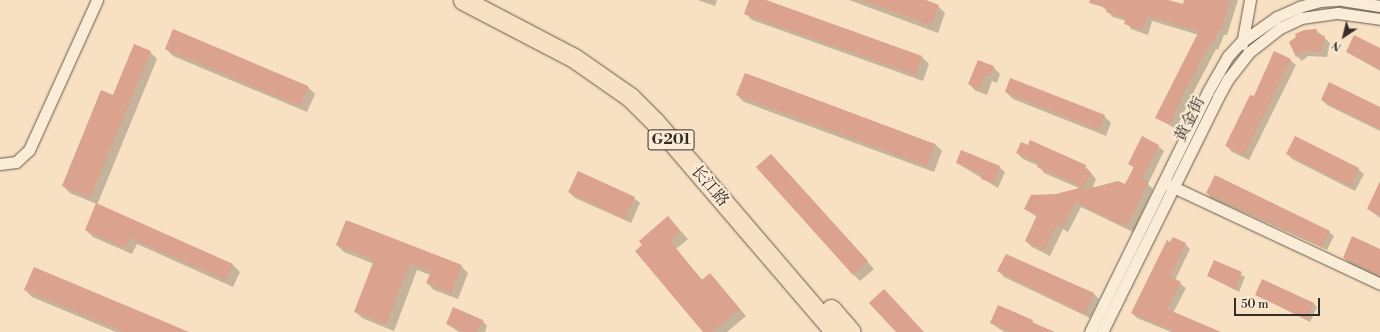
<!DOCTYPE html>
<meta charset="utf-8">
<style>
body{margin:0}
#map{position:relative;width:1380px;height:332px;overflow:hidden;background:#f7e1c2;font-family:"Libre Bodoni","Noto Serif SC",serif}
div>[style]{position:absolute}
.shadow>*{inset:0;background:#0003}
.building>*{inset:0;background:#dba28d}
.roads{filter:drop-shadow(0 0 1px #67584d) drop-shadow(0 0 1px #67584d)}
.minor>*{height:11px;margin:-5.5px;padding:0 5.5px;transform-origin:5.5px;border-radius:5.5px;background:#faecd7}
.trunk>*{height:19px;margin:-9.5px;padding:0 9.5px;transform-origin:9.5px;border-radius:9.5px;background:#f7e1c2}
span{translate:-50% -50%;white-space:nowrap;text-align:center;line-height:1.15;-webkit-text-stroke:4px #faecd7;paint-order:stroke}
.shield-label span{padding:1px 3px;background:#faecd7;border:1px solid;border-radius:3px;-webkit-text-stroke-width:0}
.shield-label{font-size:15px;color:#372b26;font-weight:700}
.street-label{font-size:16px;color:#372b26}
.north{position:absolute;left:1324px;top:16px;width:40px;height:40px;-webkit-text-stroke:3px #faecd7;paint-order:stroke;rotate:215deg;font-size:11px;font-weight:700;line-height:16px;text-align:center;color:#372b26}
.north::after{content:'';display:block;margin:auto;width:14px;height:18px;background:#372b26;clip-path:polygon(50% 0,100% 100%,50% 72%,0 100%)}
.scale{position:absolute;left:1234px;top:298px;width:86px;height:18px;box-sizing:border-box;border:2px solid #372b26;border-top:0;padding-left:5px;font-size:12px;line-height:14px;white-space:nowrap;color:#372b26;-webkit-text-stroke:3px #faecd7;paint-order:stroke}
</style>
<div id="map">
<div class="shadow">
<i style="clip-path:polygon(698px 0,717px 0,715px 6px)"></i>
<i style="clip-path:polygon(750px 0,763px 0,922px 57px,929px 64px,923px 81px,752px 20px,745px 13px)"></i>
<i style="clip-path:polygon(849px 0,923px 0,938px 6px,945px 13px,938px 33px)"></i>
<i style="clip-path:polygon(1102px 0,1164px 0,1214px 14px,1218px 0,1238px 0,1227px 35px,1224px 35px,1218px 50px,1216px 49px,1191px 97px,1176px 129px,1156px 117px,1199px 35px,1152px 21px,1148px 35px,1131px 29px,1126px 21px,1113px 17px,1101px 5px)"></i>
<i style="clip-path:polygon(174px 30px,308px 87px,315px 94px,307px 112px,173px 56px,166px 49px)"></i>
<i style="clip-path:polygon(1316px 30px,1330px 43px,1327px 57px,1308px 56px,1302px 61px,1297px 56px)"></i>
<i style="clip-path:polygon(1380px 49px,1380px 71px,1347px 52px)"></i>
<i style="clip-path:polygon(150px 52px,157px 59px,97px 205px,233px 265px,240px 272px,233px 287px,137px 244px,132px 254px,93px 237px,86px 230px,97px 204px,70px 193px,63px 186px,114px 97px)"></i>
<i style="clip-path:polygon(1290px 60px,1296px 65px,1249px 160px,1232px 152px,1227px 146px,1255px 98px)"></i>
<i style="clip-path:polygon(993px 67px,1000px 74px,997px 83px,992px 81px,987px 95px,976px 91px,969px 84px)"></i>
<i style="clip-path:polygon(1006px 92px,1104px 116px,1111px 123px,1106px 136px,1013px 99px)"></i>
<i style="clip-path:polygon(737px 95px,935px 144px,942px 151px,934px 172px,744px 102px)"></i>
<i style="clip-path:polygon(1322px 100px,1380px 109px,1380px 131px,1327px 105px)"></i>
<i style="clip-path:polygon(1158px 146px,1164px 151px,1148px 184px,1153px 189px,1133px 232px,1081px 207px,1068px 232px,1063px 229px,1050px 256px,1032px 247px,1026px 241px,1037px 217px,1025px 209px,1056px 195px,1081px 189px,1044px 173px,1039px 166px,1023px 159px,1017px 153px,1085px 166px,1096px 179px,1092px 189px,1126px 185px,1134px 168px,1129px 164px)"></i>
<i style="clip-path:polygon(1287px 153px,1358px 169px,1364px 174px,1355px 191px,1292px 159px)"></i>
<i style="clip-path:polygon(778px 162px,874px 269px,860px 281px,853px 274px)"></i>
<i style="clip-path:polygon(957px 163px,999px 167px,1005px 172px,998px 188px)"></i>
<i style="clip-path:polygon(1380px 189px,1380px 218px,1368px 209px)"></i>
<i style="clip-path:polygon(569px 192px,634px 198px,640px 203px,631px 223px,575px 198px)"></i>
<i style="clip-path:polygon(1207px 193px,1329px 232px,1334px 236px,1327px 250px,1211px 198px)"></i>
<i style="clip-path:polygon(668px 217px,688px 239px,676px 249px,702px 280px,710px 274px,746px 316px,727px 332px,704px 332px,637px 251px)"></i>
<i style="clip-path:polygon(1185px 244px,1190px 249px,1175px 280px,1186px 288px,1173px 313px,1218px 332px,1171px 332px,1137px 318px,1132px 313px)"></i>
<i style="clip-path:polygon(337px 245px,461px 266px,468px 273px,458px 299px,434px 290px,427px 283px,430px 275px,417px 270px,394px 331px,362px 318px,355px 311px,374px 264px,344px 252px)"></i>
<i style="clip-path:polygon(1380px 250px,1380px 278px,1351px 265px,1344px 258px)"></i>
<i style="clip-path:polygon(1007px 255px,1094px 294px,1099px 299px,1090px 318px,1004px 277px,999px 271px)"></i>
<i style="clip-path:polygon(1215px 261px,1245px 277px,1239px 292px,1208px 276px)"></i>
<i style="clip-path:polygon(25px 290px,187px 332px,116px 332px,32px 297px)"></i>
<i style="clip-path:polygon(1257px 295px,1313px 303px,1317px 307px,1310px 322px)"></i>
<i style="clip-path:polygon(998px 306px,1054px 332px,1004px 332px,991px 323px)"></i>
<i style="clip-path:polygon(482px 320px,487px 326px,485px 332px,459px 332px,447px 324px)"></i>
</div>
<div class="building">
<i style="clip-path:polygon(749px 0,766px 0,922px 56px,916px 75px,744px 14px)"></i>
<i style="clip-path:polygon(862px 0,926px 0,939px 5px,931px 26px)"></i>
<i style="clip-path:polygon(1090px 0,1168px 0,1183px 4px,1184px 0,1230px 0,1221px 30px,1218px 30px,1213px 45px,1210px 44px,1185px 91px,1170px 125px,1155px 118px,1199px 31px,1147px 16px,1143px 30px,1124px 24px,1126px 18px,1106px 12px,1107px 8px,1089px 3px)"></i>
<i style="clip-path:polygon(173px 29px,308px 86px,300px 106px,165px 49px)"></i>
<i style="clip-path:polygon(1317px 29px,1316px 34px,1325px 36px,1322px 52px,1303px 51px,1296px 57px,1289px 42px,1296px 37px,1295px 34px,1304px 30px)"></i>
<i style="clip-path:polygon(1354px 35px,1380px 48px,1380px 69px,1346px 52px)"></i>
<i style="clip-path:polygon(134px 44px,151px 51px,90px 198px,62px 186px,101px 90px,113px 95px)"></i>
<i style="clip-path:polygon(1274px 51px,1291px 59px,1244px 155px,1225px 146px,1250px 95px,1254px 96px)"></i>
<i style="clip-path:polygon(978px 60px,994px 66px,990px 76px,985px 75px,980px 89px,968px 84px)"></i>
<i style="clip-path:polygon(745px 73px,935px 144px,927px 166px,736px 95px)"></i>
<i style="clip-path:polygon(1010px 78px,1105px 115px,1099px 130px,1005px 92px)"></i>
<i style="clip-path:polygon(1329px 82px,1380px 107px,1380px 129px,1321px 100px)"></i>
<i style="clip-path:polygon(1142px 136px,1159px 145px,1142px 179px,1148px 182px,1127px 227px,1075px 202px,1063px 227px,1057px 224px,1044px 250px,1025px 241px,1037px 215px,1024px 209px,1031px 195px,1056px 194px,1083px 187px,1037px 167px,1039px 163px,1016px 153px,1021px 142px,1028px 145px,1030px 140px,1086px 165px,1084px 169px,1091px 172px,1083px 190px,1118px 181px,1125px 184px,1134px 167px,1128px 164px)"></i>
<i style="clip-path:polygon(1295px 136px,1359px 168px,1350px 186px,1286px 154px)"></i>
<i style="clip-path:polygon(961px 150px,1000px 166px,993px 183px,981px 179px,983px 174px,956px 163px)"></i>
<i style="clip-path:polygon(771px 154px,868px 261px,853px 275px,756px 167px)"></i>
<i style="clip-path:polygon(578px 171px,635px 197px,625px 219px,568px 192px)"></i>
<i style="clip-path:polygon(1215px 175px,1330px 231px,1322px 247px,1206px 193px)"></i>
<i style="clip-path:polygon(1380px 181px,1380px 215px,1367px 209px)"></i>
<i style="clip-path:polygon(96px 203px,233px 264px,226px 280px,130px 238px,125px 248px,85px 230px)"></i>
<i style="clip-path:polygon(668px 216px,681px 232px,670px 241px,702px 280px,710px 273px,740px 309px,712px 332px,703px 332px,635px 251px,642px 245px,639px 241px)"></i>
<i style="clip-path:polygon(346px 220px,462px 265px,451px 293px,426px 283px,431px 272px,410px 263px,386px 324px,354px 312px,374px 260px,336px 245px)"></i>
<i style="clip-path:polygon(1352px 236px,1380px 249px,1380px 275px,1343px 258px)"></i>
<i style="clip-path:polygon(1173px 237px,1186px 243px,1170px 276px,1181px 282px,1167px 309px,1221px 332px,1176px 332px,1131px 313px,1167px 240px,1170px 242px)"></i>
<i style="clip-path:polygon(1006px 254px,1094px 293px,1085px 314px,997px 271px)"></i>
<i style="clip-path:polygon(1214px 260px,1242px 272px,1235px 289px,1207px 276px)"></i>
<i style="clip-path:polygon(34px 267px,189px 332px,124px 332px,24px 290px)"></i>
<i style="clip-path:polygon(1262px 279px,1314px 303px,1306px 319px,1255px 295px)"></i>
<i style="clip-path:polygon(884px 289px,924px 332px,896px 332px,869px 303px)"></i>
<i style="clip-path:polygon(998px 305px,1033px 320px,1032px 323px,1055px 332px,1011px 332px,990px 323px)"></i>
<i style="clip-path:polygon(453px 307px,483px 320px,477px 332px,464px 332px,446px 324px)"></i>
</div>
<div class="roads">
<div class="minor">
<i style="left:1342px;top:0;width:38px;rotate:9deg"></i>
<i style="left:1242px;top:44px;width:45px;rotate:-79.7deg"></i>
<i style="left:0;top:164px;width:16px;rotate:-7deg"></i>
<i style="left:16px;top:162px;width:18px;rotate:-43deg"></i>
<i style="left:29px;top:150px;width:165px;rotate:-65.6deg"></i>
<i style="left:1167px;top:184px;width:235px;rotate:25.1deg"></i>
<i style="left:1090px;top:332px;width:268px;rotate:-63.9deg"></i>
<i style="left:1208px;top:91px;width:40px;rotate:-60.3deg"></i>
<i style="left:1228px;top:56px;width:18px;rotate:-47deg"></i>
<i style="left:1240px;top:43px;width:45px;rotate:-35.1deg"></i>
<i style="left:1277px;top:17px;width:24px;rotate:-24deg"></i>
<i style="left:1299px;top:7px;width:22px;rotate:-16deg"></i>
<i style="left:1320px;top:1px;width:17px;rotate:-3deg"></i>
<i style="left:1102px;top:332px;width:262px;rotate:-63.7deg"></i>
<i style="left:1218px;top:97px;width:21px;rotate:-61deg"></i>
<i style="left:1228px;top:79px;width:33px;rotate:-52deg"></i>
<i style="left:1248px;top:53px;width:41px;rotate:-38deg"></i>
<i style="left:1280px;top:28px;width:23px;rotate:-25deg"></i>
<i style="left:1301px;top:18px;width:37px;rotate:-8deg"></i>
<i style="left:1338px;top:13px;width:42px;rotate:8.1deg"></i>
</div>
<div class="trunk">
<i style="left:463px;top:0;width:125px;rotate:27.6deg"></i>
<i style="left:574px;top:58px;width:68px;rotate:34.9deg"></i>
<i style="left:630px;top:97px;width:35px;rotate:45deg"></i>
<i style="left:655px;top:122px;width:277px;rotate:49.4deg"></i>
<i style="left:831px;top:309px;width:30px;rotate:49deg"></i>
</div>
</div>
<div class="shield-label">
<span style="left:671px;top:140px">G201</span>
</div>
<div class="street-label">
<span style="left:1190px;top:119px;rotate:-64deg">黄金街</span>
<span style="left:710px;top:186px;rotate:49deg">长江路</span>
</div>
<div class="north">N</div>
<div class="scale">50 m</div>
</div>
